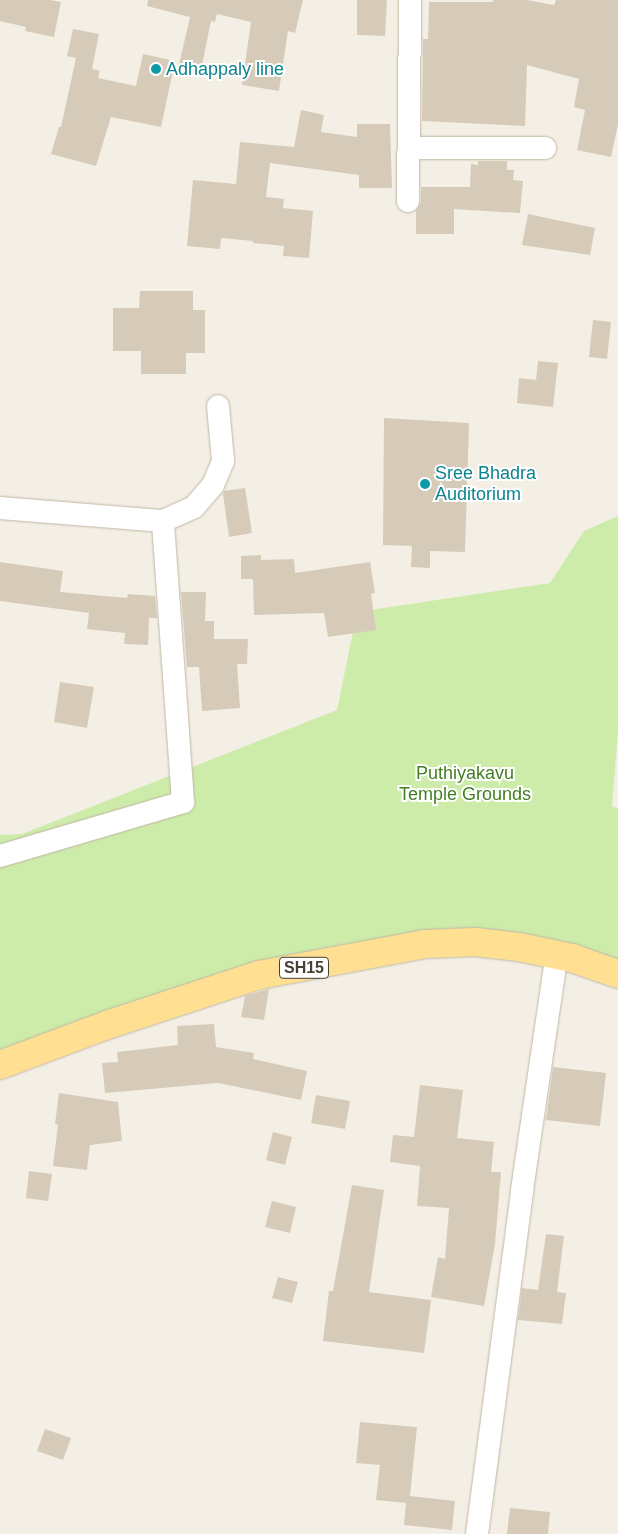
<!DOCTYPE html>
<style>
body{margin:0}
#map{position:relative;width:618px;height:1534px;overflow:hidden;background:#f4efe5;font-family:Arial,sans-serif}
div>[style]{position:absolute}
.green>*{inset:0;background:#ceeca9}
.building>*{inset:0;background:#d6cbb9}
.roads{filter:drop-shadow(0 0 1px #c0b7a6) drop-shadow(0 0 1px #c0b7a6)}
.street>*{height:22px;margin:-11px;padding:0 11px;transform-origin:11px;border-radius:11px;background:#fff}
.primary>*{height:28px;margin:-14px;padding:0 14px;transform-origin:14px;border-radius:14px;background:#ffe092}
.dots>*{width:14px;height:14px;translate:-50% -50%;box-sizing:border-box;border:2px solid #fff;border-radius:50%}
span{translate:-50% -50%;white-space:nowrap;text-align:center;line-height:1.15;-webkit-text-stroke:4px #fff;paint-order:stroke}
.shield-label span{padding:1px 4px;background:#fff;border:1px solid;border-radius:4px;-webkit-text-stroke-width:0}
.shield-label{font-size:16px;color:#473f34;font-weight:700}
.culture-label{font-size:18px;color:#0d838f}
.left{translate:0 -50%;text-align:left}
.park-label{font-size:18px;color:#447d22}
</style>
<div id="map">
<div class="green">
<i style="clip-path:polygon(618px 516px,618px 731px,612px 807px,618px 808px,618px 964px,477px 932px,0 1056px,0 835px,22px 834px,337px 710px,357px 612px,550px 583px,584px 531px)"></i>
</div>
<div class="building">
<i style="clip-path:polygon(0 0,50px 0,61px 2px,54px 37px,25px 31px,26px 27px,0 21px)"></i>
<i style="clip-path:polygon(148px 0,303px 0,295px 33px,288px 31px,279px 91px,242px 85px,251px 22px,217px 14px,215px 22px,211px 21px,201px 70px,179px 65px,190px 17px,147px 6px)"></i>
<i style="clip-path:polygon(357px 0,387px 0,385px 36px,357px 35px)"></i>
<i style="clip-path:polygon(493px 0,527px 0,554px 5px,556px 0,618px 0,618px 124px,611px 157px,577px 150px,585px 110px,574px 107px,579px 79px,527px 65px,525px 126px,422px 121px,423px 39px,428px 39px,429px 2px,493px 2px)"></i>
<i style="clip-path:polygon(73px 29px,99px 34px,92px 69px,100px 71px,98px 78px,136px 86px,143px 54px,175px 61px,161px 127px,111px 117px,96px 166px,51px 154px,59px 127px,61px 127px,76px 58px,67px 56px)"></i>
<i style="clip-path:polygon(301px 110px,324px 115px,321px 132px,357px 137px,357px 124px,390px 124px,392px 188px,359px 188px,359px 175px,270px 163px,266px 197px,284px 199px,283px 208px,313px 211px,309px 258px,283px 256px,284px 246px,253px 243px,253px 241px,221px 238px,220px 249px,187px 246px,193px 180px,236px 184px,240px 142px,294px 147px)"></i>
<i style="clip-path:polygon(478px 161px,507px 161px,507px 170px,514px 170px,513px 180px,523px 181px,520px 213px,454px 209px,454px 234px,416px 234px,416px 211px,421px 202px,421px 187px,470px 187px,471px 164px,478px 165px)"></i>
<i style="clip-path:polygon(528px 214px,595px 228px,590px 255px,522px 245px)"></i>
<i style="clip-path:polygon(140px 291px,193px 291px,193px 310px,205px 310px,205px 353px,186px 353px,186px 374px,141px 374px,141px 351px,113px 351px,113px 308px,139px 308px)"></i>
<i style="clip-path:polygon(593px 320px,611px 322px,607px 359px,589px 357px)"></i>
<i style="clip-path:polygon(538px 361px,558px 363px,553px 407px,517px 403px,519px 378px,536px 380px)"></i>
<i style="clip-path:polygon(384px 418px,469px 423px,465px 552px,430px 551px,430px 568px,411px 567px,412px 546px,383px 545px)"></i>
<i style="clip-path:polygon(245px 488px,252px 533px,229px 537px,223px 494px,224px 491px)"></i>
<i style="clip-path:polygon(261px 555px,261px 560px,294px 559px,295px 573px,370px 562px,375px 593px,371px 594px,376px 630px,328px 637px,324px 613px,254px 615px,253px 579px,241px 579px,241px 556px)"></i>
<i style="clip-path:polygon(0 562px,63px 571px,60px 592px,127px 598px,128px 594px,155px 596px,157px 618px,149px 618px,148px 645px,124px 644px,125px 633px,87px 629px,89px 613px,0 601px)"></i>
<i style="clip-path:polygon(181px 592px,206px 592px,205px 621px,214px 621px,214px 639px,248px 639px,247px 664px,237px 664px,240px 708px,202px 711px,199px 667px,187px 667px)"></i>
<i style="clip-path:polygon(60px 682px,94px 687px,87px 728px,54px 722px)"></i>
<i style="clip-path:polygon(269px 989px,264px 1020px,241px 1017px,245px 996px)"></i>
<i style="clip-path:polygon(214px 1024px,216px 1047px,254px 1053px,253px 1059px,307px 1071px,301px 1100px,218px 1083px,105px 1093px,102px 1063px,118px 1062px,117px 1052px,178px 1045px,177px 1026px)"></i>
<i style="clip-path:polygon(553px 1067px,606px 1073px,600px 1126px,546px 1120px)"></i>
<i style="clip-path:polygon(420px 1085px,463px 1090px,457px 1138px,494px 1142px,491px 1172px,501px 1172px,495px 1244px,484px 1306px,431px 1297px,438px 1257px,445px 1259px,449px 1208px,417px 1206px,420px 1166px,390px 1162px,393px 1135px,414px 1137px)"></i>
<i style="clip-path:polygon(59px 1093px,118px 1102px,122px 1141px,90px 1145px,87px 1170px,53px 1166px,58px 1125px,55px 1124px)"></i>
<i style="clip-path:polygon(316px 1095px,350px 1101px,345px 1129px,311px 1123px)"></i>
<i style="clip-path:polygon(273px 1132px,292px 1137px,285px 1165px,266px 1160px)"></i>
<i style="clip-path:polygon(29px 1171px,52px 1174px,48px 1201px,26px 1198px)"></i>
<i style="clip-path:polygon(352px 1185px,384px 1190px,369px 1292px,431px 1300px,424px 1353px,323px 1341px,329px 1291px,333px 1291px)"></i>
<i style="clip-path:polygon(272px 1201px,296px 1207px,290px 1233px,265px 1227px)"></i>
<i style="clip-path:polygon(546px 1234px,564px 1236px,557px 1292px,566px 1293px,562px 1324px,518px 1320px,522px 1288px,538px 1290px)"></i>
<i style="clip-path:polygon(278px 1277px,298px 1282px,292px 1303px,272px 1298px)"></i>
<i style="clip-path:polygon(360px 1422px,417px 1427px,410px 1496px,455px 1501px,452px 1530px,404px 1525px,406px 1503px,376px 1500px,380px 1465px,356px 1463px)"></i>
<i style="clip-path:polygon(45px 1429px,71px 1438px,63px 1460px,37px 1451px)"></i>
<i style="clip-path:polygon(510px 1508px,550px 1512px,548px 1534px,507px 1534px)"></i>
</div>
<div class="roads">
<div class="street">
<i style="left:409px;top:148px;width:136px"></i>
<i style="left:408px;top:201px;width:201px;rotate:-89.4deg"></i>
<i style="left:0;top:508px;width:164px;rotate:4.6deg"></i>
<i style="left:163px;top:521px;width:34px;rotate:-24deg"></i>
<i style="left:194px;top:507px;width:29px;rotate:-49deg"></i>
<i style="left:213px;top:485px;width:26px;rotate:-67deg"></i>
<i style="left:223px;top:461px;width:55px;rotate:-95.2deg"></i>
<i style="left:0;top:856px;width:191px;rotate:-16.4deg"></i>
<i style="left:183px;top:802px;width:282px;rotate:-94.1deg"></i>
<i style="left:477px;top:1534px;width:347px;rotate:-82.5deg"></i>
<i style="left:522px;top:1190px;width:239px;rotate:-81.6deg"></i>
</div>
<div class="primary">
<i style="left:0;top:1065px;width:114px;rotate:-20.5deg"></i>
<i style="left:107px;top:1025px;width:160px;rotate:-18.2deg"></i>
<i style="left:259px;top:975px;width:169px;rotate:-10.6deg"></i>
<i style="left:425px;top:944px;width:50px;rotate:-2.3deg"></i>
<i style="left:475px;top:942px;width:44px;rotate:6.5deg"></i>
<i style="left:519px;top:947px;width:54px;rotate:11.7deg"></i>
<i style="left:572px;top:958px;width:49px;rotate:19.2deg"></i>
</div>
</div>
<div class="dots">
<i style="left:156px;top:69px;background:#0f9aa8"></i>
<i style="left:425px;top:484px;background:#0f9aa8"></i>
</div>
<div class="shield-label">
<span style="left:304px;top:968px">SH15</span>
</div>
<div class="culture-label">
<span class="left" style="left:166px;top:69px">Adhappaly line</span>
<span class="left" style="left:435px;top:484px">Sree Bhadra<br>Auditorium</span>
</div>
<div class="park-label">
<span style="left:465px;top:784px">Puthiyakavu<br>Temple Grounds</span>
</div>
</div>
